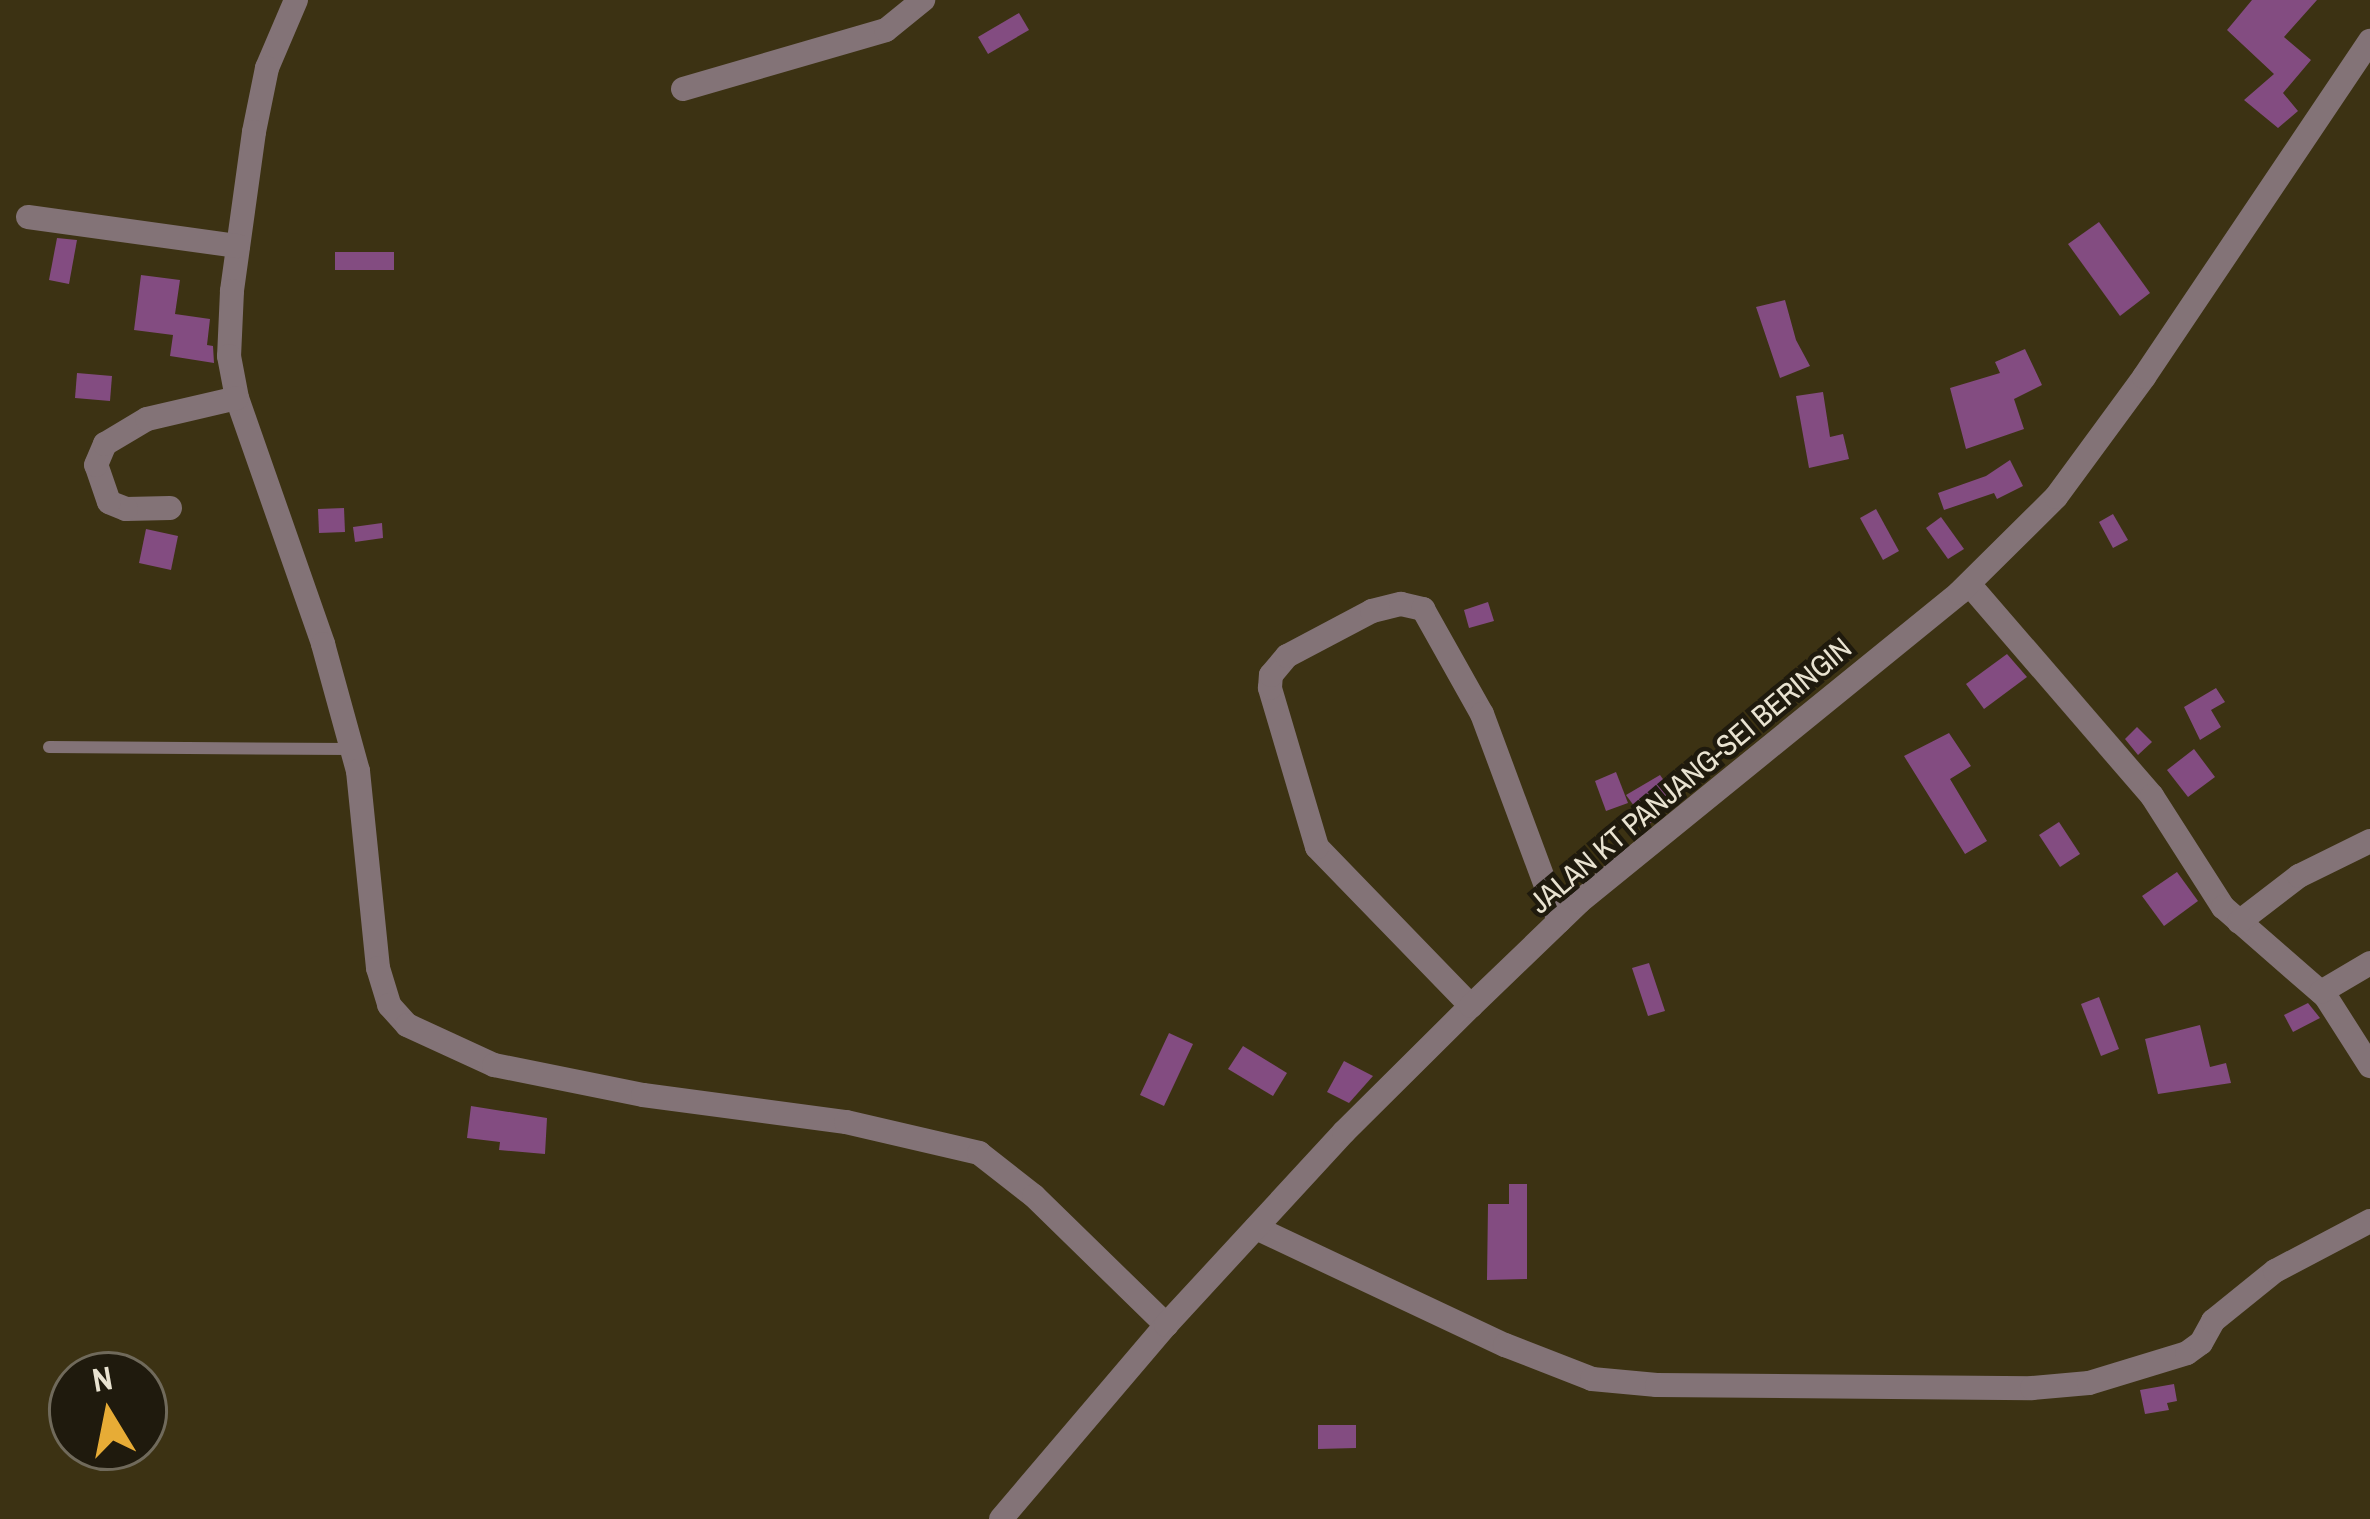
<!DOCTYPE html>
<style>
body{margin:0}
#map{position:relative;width:2370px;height:1519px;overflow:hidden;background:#3c3213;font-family:"Archivo Narrow",sans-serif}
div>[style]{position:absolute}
.building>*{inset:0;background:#834c81}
.service>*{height:12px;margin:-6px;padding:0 6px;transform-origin:6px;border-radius:6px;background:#837377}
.minor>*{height:24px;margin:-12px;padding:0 12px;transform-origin:12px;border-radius:12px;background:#837377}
.tertiary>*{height:24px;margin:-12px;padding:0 12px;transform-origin:12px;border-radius:12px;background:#837377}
span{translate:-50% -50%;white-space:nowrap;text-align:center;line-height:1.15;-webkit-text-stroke:9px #1f1a0d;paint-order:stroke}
.street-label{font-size:30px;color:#e9e3d1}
.north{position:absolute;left:48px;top:1351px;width:120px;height:120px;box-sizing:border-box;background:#1f1a0d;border:3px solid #706a5b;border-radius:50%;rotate:350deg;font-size:33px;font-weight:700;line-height:48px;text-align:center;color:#e9e3d1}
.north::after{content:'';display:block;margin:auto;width:42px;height:54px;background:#e7ac36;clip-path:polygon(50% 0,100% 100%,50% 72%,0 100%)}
</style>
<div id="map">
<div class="building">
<i style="clip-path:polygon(2252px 0,2317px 0,2284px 37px,2311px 60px,2283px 93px,2298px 111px,2278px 128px,2244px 100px,2274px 74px,2227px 30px)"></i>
<i style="clip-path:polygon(1019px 13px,1029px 30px,988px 54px,978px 37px)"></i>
<i style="clip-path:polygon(2099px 222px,2150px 293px,2120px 316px,2068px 244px)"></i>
<i style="clip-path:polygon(57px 238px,77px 240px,69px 284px,49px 280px)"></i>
<i style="clip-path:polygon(335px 252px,394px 252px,394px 270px,335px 270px)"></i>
<i style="clip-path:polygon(141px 275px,180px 280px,175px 314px,210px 319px,207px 345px,213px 346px,214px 363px,170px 356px,173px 335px,134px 330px)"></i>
<i style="clip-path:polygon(1785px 300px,1796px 340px,1810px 366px,1780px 378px,1756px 307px)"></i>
<i style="clip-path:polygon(2025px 349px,2042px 385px,2014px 399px,2024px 429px,1966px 449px,1950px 388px,2000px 373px,1995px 362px)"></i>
<i style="clip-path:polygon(77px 373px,112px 376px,110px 401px,75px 398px)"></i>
<i style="clip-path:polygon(1823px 392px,1830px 437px,1843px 434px,1849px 459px,1809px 468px,1796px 396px)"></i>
<i style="clip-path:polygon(2010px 460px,2023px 486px,1997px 499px,1994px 493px,1944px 510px,1938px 493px,1986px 476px)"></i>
<i style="clip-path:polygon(344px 508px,345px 532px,319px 533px,318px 509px)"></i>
<i style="clip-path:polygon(1876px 509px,1899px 551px,1883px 560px,1860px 518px)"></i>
<i style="clip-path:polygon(2113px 514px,2128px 540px,2113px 548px,2099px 522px)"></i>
<i style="clip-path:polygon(1941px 517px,1964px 549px,1948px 559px,1926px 528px)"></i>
<i style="clip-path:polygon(382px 523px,383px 538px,355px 542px,353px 527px)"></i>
<i style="clip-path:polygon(146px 529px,178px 536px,171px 570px,139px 563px)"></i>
<i style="clip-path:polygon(1488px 602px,1494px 621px,1469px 628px,1464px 610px)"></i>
<i style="clip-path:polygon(2007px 654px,2027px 677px,1984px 709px,1966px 684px)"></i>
<i style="clip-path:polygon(2216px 688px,2225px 702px,2211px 710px,2221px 727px,2200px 740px,2184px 707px)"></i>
<i style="clip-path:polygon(2137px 727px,2152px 742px,2138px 755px,2125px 739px)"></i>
<i style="clip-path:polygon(1949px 733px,1971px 766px,1950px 779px,1987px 841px,1965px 854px,1904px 756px)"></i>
<i style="clip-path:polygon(2194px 749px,2215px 777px,2188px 797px,2167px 770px)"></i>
<i style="clip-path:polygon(1616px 772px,1628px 803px,1606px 811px,1595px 781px)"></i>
<i style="clip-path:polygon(1660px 775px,1678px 800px,1648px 825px,1626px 795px)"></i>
<i style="clip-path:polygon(2059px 822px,2080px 854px,2060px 867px,2039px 835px)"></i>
<i style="clip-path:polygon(2177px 872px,2198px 901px,2164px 926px,2142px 896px)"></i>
<i style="clip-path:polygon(1649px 963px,1665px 1011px,1648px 1016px,1632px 968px)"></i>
<i style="clip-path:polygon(2099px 997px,2119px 1049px,2101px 1056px,2081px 1004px)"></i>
<i style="clip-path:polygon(2308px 1003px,2320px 1018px,2293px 1032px,2284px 1015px)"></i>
<i style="clip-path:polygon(2200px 1025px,2210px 1067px,2226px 1063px,2231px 1083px,2158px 1094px,2145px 1039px)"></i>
<i style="clip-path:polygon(1169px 1033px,1193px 1044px,1164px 1106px,1140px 1095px)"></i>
<i style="clip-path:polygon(1243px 1046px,1287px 1073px,1273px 1096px,1228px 1069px)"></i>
<i style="clip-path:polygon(1344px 1061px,1373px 1076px,1349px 1103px,1327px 1092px)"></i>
<i style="clip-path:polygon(471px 1106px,547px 1118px,545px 1154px,499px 1150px,500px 1142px,467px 1138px)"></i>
<i style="clip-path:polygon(1509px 1184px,1527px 1184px,1527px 1279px,1487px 1280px,1488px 1204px,1509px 1204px)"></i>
<i style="clip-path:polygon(2174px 1384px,2177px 1401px,2167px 1403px,2169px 1410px,2145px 1414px,2140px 1390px)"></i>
<i style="clip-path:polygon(1318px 1425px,1356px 1425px,1356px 1448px,1318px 1449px)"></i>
</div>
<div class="service">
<i style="left:49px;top:747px;width:301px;rotate:0.4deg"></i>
</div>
<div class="minor">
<i style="left:296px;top:0;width:74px;rotate:113.1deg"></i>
<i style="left:267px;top:68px;width:65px;rotate:101.5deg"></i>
<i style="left:254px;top:132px;width:161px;rotate:97.9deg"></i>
<i style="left:232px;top:291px;width:65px;rotate:92.6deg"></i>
<i style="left:229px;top:356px;width:43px;rotate:79.2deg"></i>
<i style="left:237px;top:398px;width:261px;rotate:70.7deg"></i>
<i style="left:323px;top:644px;width:132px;rotate:74.6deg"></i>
<i style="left:358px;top:771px;width:198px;rotate:84.2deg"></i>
<i style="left:378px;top:968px;width:39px;rotate:73deg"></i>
<i style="left:389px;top:1005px;width:27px;rotate:48deg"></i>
<i style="left:407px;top:1025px;width:96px;rotate:24.7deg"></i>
<i style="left:494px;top:1065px;width:152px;rotate:11.4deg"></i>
<i style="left:643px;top:1095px;width:205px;rotate:7.6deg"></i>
<i style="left:846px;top:1122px;width:137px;rotate:13.1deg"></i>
<i style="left:979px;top:1153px;width:70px;rotate:38deg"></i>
<i style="left:1034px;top:1196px;width:185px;rotate:44.3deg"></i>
<i style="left:683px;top:89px;width:211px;rotate:-16.2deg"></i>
<i style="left:886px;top:30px;width:48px;rotate:-39deg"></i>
<i style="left:28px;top:217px;width:212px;rotate:7.9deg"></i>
<i style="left:170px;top:508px;width:44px;rotate:178.7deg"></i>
<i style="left:126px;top:509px;width:18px;rotate:-158deg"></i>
<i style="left:109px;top:502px;width:39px;rotate:-109deg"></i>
<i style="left:96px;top:465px;width:23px;rotate:-67deg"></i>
<i style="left:105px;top:444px;width:49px;rotate:-30.8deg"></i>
<i style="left:147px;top:419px;width:92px;rotate:-13.1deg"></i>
<i style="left:1969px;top:584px;width:280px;rotate:49.2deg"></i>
<i style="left:2152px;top:796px;width:132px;rotate:57.4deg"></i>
<i style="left:2223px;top:907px;width:137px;rotate:41.1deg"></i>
<i style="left:2326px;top:997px;width:82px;rotate:57.5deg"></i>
<i style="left:2239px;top:922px;width:76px;rotate:-37.5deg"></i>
<i style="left:2299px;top:876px;width:79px;rotate:-26.2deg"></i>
<i style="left:2321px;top:992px;width:57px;rotate:-30.6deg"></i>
<i style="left:1471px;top:1006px;width:221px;rotate:-134.1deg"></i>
<i style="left:1317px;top:847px;width:166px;rotate:-106.5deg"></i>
<i style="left:1270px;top:688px;width:13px;rotate:-86deg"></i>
<i style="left:1271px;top:675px;width:25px;rotate:-50deg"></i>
<i style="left:1287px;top:656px;width:96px;rotate:-27.9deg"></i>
<i style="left:1372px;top:611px;width:30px;rotate:-14deg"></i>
<i style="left:1401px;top:604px;width:23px;rotate:13deg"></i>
<i style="left:1423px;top:609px;width:120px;rotate:60.7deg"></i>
<i style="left:1482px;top:714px;width:221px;rotate:69.6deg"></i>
<i style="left:1256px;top:1228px;width:275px;rotate:25.2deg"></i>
<i style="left:1505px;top:1345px;width:93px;rotate:21.3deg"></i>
<i style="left:1592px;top:1379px;width:65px;rotate:5.3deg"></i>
<i style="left:1657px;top:1385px;width:375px;rotate:0.5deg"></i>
<i style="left:2032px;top:1388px;width:57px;rotate:-5deg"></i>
<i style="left:2089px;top:1383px;width:102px;rotate:-17deg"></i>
<i style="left:2187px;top:1353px;width:17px;rotate:-36deg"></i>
<i style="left:2201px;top:1343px;width:25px;rotate:-61deg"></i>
<i style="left:2213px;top:1321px;width:80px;rotate:-38.9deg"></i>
<i style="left:2275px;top:1271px;width:107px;rotate:-27.8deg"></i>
</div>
<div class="tertiary">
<i style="left:1001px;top:1519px;width:255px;rotate:-49.6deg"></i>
<i style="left:1166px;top:1325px;width:263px;rotate:-47.3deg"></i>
<i style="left:1344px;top:1132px;width:179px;rotate:-44.8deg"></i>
<i style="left:1471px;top:1006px;width:150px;rotate:-43.9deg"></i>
<i style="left:1579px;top:902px;width:490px;rotate:-39.1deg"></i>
<i style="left:1959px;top:593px;width:136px;rotate:-44.7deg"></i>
<i style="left:2056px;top:497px;width:149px;rotate:-53.7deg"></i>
<i style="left:2144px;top:377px;width:405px;rotate:-56.1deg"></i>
</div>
<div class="street-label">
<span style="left:1690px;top:775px;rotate:-40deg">JALAN KT PANJANG-SEI BERINGIN</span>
</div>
<div class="north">N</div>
</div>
